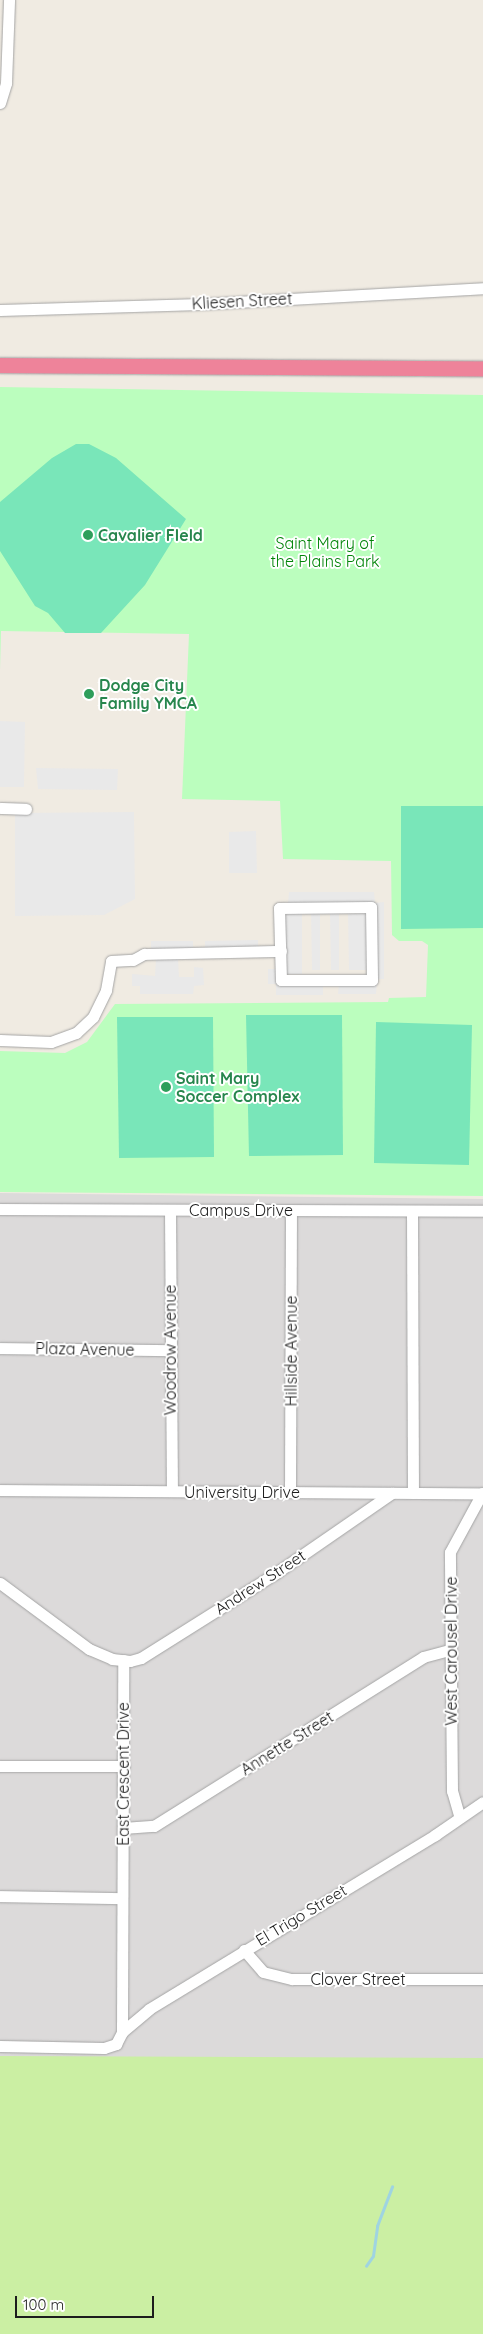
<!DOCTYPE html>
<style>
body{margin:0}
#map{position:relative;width:483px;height:2334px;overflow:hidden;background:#f0ebe2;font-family:Quicksand,sans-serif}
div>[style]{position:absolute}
.residential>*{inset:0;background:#dcdada}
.grass>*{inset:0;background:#cbefa3}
.park>*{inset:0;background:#bbfebe}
.pitch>*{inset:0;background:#79e6b9}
.parking>*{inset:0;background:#e9e9e9}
.stream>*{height:2.5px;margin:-1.25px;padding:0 1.25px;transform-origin:1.25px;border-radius:1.25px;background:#9fd4e1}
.roads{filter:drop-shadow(0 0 1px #a4a4a4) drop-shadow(0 0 1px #a4a4a4)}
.minor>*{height:11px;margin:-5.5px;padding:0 5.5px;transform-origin:5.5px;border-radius:5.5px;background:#fff}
.highway>*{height:15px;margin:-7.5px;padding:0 7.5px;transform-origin:7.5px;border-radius:7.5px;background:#ee839a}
.dots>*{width:14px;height:14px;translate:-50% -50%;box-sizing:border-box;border:2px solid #fff;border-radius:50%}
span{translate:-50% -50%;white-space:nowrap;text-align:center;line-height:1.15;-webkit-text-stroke:4px #fff;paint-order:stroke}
.street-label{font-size:16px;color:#1d1d1d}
.leisure-label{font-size:16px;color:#27864d;font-weight:700}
.left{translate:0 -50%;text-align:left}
.park-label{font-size:16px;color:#028509}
.scale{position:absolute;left:15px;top:2296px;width:139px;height:22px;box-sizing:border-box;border:2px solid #1d1d1d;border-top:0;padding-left:6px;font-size:15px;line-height:18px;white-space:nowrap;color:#1d1d1d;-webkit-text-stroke:4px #fff;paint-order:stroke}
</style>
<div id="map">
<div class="residential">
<i style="clip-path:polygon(0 1193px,483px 1199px,483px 2334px,0 2334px)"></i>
</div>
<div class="grass">
<i style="clip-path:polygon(0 2056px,483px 2058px,483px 2334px,0 2334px)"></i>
</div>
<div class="park">
<i style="clip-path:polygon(0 387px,483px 395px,483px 1196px,0 1192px,0 1051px,65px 1053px,87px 1042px,115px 1004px,388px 1002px,389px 998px,426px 997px,428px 945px,422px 941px,399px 941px,392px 935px,391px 861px,283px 859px,280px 801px,182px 799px,189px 634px,1px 631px,0 670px)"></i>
</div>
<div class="pitch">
<i style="clip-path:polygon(76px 444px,89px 444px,116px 458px,186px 519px,145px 585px,101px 633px,65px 633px,48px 613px,35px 606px,0 551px,0 502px,52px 458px)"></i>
<i style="clip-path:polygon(401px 806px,483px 806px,483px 928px,401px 929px)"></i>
<i style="clip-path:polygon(246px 1015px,342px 1015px,343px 1155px,249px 1156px)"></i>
<i style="clip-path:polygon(117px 1017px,213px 1017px,214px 1157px,119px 1158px)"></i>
<i style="clip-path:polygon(376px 1022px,472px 1025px,469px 1165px,374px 1163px)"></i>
</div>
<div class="parking">
<i style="clip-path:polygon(0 721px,25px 722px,24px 787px,0 787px)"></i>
<i style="clip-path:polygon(36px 768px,118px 769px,117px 790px,38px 789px)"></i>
<i style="clip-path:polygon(134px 812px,135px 899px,104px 915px,15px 916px,15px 813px)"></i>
<i style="clip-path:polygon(256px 831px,257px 873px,229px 873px,229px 832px)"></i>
<i style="clip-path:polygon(289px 892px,374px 892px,375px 903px,384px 902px,384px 979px,374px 979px,374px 903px,288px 904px)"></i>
<i style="clip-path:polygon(285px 912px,302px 912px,302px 974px,286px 974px)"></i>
<i style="clip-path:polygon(311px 913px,320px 913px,320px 970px,312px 970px)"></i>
<i style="clip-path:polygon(330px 913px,339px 913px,339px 970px,331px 970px)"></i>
<i style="clip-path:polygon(367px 913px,367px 970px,349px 970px,348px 914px)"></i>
<i style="clip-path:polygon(258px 940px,258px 949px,205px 950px,205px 941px)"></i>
<i style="clip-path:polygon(151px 941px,193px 941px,193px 950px,151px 950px)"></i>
<i style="clip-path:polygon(156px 959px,178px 959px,179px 977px,194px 977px,194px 967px,203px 968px,204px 985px,194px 986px,193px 994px,140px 994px,140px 986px,132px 986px,132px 974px,155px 976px)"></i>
<i style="clip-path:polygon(268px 969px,276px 969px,276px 984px,323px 984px,323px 995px,276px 995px,276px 984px,268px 984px)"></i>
<i style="clip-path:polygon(377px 983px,376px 994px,338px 994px,339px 984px)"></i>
</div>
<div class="stream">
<i style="left:366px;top:2266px;width:12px;rotate:-55deg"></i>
<i style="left:373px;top:2256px;width:30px;rotate:-82deg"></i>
<i style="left:377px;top:2226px;width:42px;rotate:-69deg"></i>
</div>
<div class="roads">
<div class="minor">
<i style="left:0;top:103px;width:21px;rotate:-73deg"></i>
<i style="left:6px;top:83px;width:83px;rotate:-87.9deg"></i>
<i style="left:0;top:310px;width:200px;rotate:-1.7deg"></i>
<i style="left:200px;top:304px;width:283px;rotate:-3.2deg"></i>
<i style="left:0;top:808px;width:26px;rotate:2deg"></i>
<i style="left:371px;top:907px;width:73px;rotate:89.2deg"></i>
<i style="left:372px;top:980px;width:91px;rotate:180deg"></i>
<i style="left:281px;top:980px;width:72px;rotate:-91.6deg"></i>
<i style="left:279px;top:908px;width:92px;rotate:-0.6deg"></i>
<i style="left:0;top:1040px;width:51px;rotate:2.2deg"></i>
<i style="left:51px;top:1042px;width:27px;rotate:-20deg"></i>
<i style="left:76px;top:1033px;width:23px;rotate:-43deg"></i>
<i style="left:93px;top:1017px;width:30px;rotate:-64deg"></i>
<i style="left:106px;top:990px;width:29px;rotate:-80deg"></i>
<i style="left:111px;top:961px;width:22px;rotate:-3deg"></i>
<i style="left:133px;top:960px;width:13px;rotate:-29deg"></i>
<i style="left:144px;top:954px;width:137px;rotate:-1.3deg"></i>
<i style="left:0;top:1209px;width:483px;rotate:0.2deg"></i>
<i style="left:170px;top:1210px;width:281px;rotate:89.6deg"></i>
<i style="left:412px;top:1211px;width:282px;rotate:89.8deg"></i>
<i style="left:0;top:1348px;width:169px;rotate:0.7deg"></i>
<i style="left:0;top:1490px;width:483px;rotate:0.4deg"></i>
<i style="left:290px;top:1492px;width:282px;rotate:-89.8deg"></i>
<i style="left:0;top:1583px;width:111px;rotate:36.6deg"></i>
<i style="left:89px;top:1649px;width:25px;rotate:23deg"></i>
<i style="left:112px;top:1659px;width:18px;rotate:6deg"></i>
<i style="left:130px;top:1661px;width:11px;rotate:-15deg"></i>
<i style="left:141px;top:1658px;width:160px;rotate:-32.2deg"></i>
<i style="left:276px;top:1573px;width:141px;rotate:-34.6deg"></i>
<i style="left:0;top:1766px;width:124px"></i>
<i style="left:459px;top:1815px;width:25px;rotate:-106deg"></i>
<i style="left:452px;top:1791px;width:239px;rotate:-90.5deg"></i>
<i style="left:450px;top:1552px;width:67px;rotate:-61.5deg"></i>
<i style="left:123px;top:1828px;width:31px;rotate:-4deg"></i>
<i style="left:154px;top:1826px;width:318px;rotate:-32.1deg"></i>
<i style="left:423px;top:1657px;width:27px;rotate:-15deg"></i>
<i style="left:0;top:1896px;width:120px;rotate:1deg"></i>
<i style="left:244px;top:1950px;width:29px;rotate:49deg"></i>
<i style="left:263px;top:1972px;width:30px;rotate:14deg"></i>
<i style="left:292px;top:1979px;width:191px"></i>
<i style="left:122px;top:2032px;width:35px;rotate:-40deg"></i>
<i style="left:149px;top:2009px;width:335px;rotate:-31.3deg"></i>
<i style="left:435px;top:1835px;width:58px;rotate:-34.5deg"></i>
<i style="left:0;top:2046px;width:104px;rotate:1.1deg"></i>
<i style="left:104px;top:2048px;width:13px;rotate:-18deg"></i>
<i style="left:116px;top:2044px;width:13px;rotate:-63deg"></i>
<i style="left:122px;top:2032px;width:372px;rotate:-89.8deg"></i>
</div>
<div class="highway">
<i style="left:0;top:365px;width:483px;rotate:0.4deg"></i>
</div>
</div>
<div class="dots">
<i style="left:88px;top:535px;background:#2e9e5b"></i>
<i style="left:89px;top:694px;background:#2e9e5b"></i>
<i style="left:166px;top:1087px;background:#2e9e5b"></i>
</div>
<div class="street-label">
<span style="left:242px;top:301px;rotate:-3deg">Kliesen Street</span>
<span style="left:241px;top:1210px">Campus Drive</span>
<span style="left:85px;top:1349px;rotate:1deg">Plaza Avenue</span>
<span style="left:170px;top:1350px;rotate:-90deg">Woodrow Avenue</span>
<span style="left:291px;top:1351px;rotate:-90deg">Hillside Avenue</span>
<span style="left:242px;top:1492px">University Drive</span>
<span style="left:260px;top:1582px;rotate:-33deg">Andrew Street</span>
<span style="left:451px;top:1651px;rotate:-90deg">West Carousel Drive</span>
<span style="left:287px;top:1743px;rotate:-32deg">Annette Street</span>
<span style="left:123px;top:1774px;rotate:-90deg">East Crescent Drive</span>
<span style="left:301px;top:1915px;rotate:-31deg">El Trigo Street</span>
<span style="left:358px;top:1979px">Clover Street</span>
</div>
<div class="leisure-label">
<span class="left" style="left:98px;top:535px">Cavalier FIeld</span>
<span class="left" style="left:99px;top:694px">Dodge City<br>Family YMCA</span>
<span class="left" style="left:176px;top:1087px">Saint Mary<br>Soccer Complex</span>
</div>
<div class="park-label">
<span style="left:325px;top:552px">Saint Mary of<br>the Plains Park</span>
</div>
<div class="scale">100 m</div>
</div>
